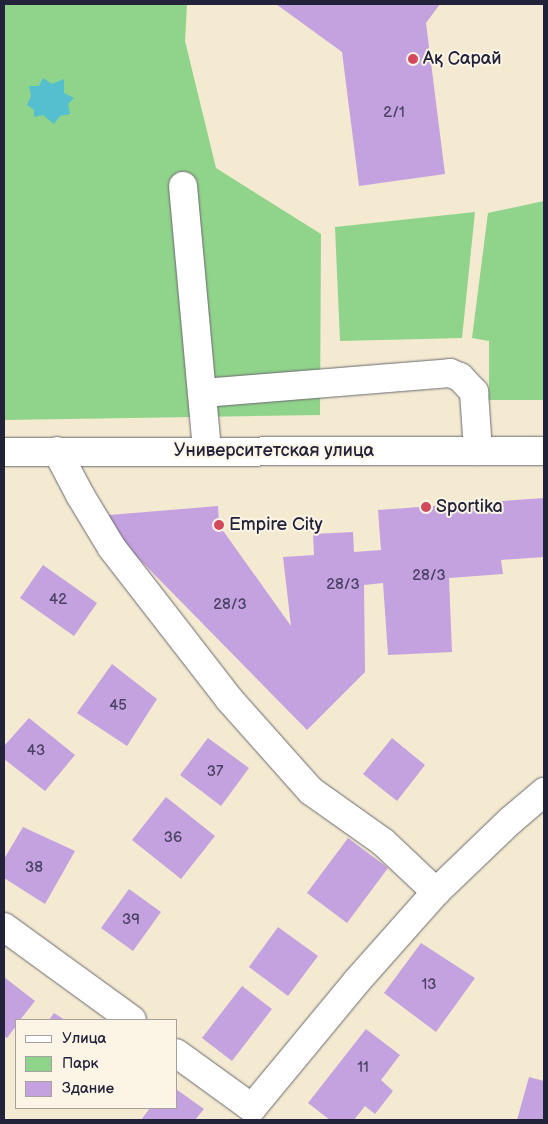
<!DOCTYPE html>
<meta charset="utf-8">
<style>
body{margin:0}
#map{position:relative;width:548px;height:1124px;overflow:hidden;background:#f3ead1;font-family:"Balsamiq Sans",sans-serif}
div>[style]{position:absolute}
.green>*{inset:0;background:#90d38b}
.water>*{inset:0;background:#55bfd0}
.building>*{inset:0;background:#c4a2df}
.roads{filter:drop-shadow(0 0 1px #6b6870) drop-shadow(0 0 1px #6b6870)}
.minor>*{height:28px;margin:-14px;padding:0 14px;transform-origin:14px;border-radius:14px;background:#fff}
.major>*{height:28px;margin:-14px;padding:0 14px;transform-origin:14px;border-radius:14px;background:#fff}
.dots>*{width:14px;height:14px;translate:-50% -50%;box-sizing:border-box;border:2px solid #fcf5e5;border-radius:50%}
span{translate:-50% -50%;white-space:nowrap;text-align:center;line-height:1.15;-webkit-text-stroke:4px #fcf5e5;paint-order:stroke}
.number-label{font-size:15px;color:#4a4264}
.number-label span{-webkit-text-stroke-width:0}
.poi-label{font-size:18px;color:#22223b}
.left{translate:0 -50%;text-align:left}
.street-label{font-size:18px;color:#22223b}
.frame{position:absolute;inset:0;border:5px solid #22223b;pointer-events:none}
.legend{position:absolute;left:15px;top:1019px;width:162px;height:90px;box-sizing:border-box;background:#fcf5e5;border:1px solid #a5a1a1;margin:0;padding:6px 9px;list-style:none;font-size:15px;color:#22223b}
.legend li{display:flex;align-items:center;gap:10px;height:25px}
.legend b{width:25px;border:1px solid #a5a1a1}
</style>
<div id="map">
<div class="green">
<i style="clip-path:polygon(4px 4px,187px 4px,185px 41px,216px 168px,321px 234px,320px 415px,4px 420px)"></i>
<i style="clip-path:polygon(544px 201px,544px 400px,489px 400px,489px 341px,472px 338px,488px 213px)"></i>
<i style="clip-path:polygon(475px 212px,462px 338px,340px 341px,335px 227px)"></i>
</div>
<div class="water">
<i style="clip-path:polygon(43px 78px,52px 84px,64px 79px,64px 93px,74px 98px,68px 104px,70px 114px,60px 116px,54px 124px,43px 115px,34px 117px,34px 110px,27px 105px,31px 96px,29px 86px,39px 86px)"></i>
</div>
<div class="building">
<i style="clip-path:polygon(276px 4px,440px 4px,426px 23px,445px 174px,359px 186px,342px 52px)"></i>
<i style="clip-path:polygon(544px 498px,544px 557px,501px 560px,503px 574px,449px 578px,452px 652px,388px 655px,383px 583px,364px 585px,365px 672px,307px 730px,97px 516px,218px 506px,219px 525px,291px 626px,283px 557px,314px 555px,313px 534px,353px 532px,354px 552px,381px 550px,378px 510px)"></i>
<i style="clip-path:polygon(43px 565px,97px 603px,74px 636px,20px 598px)"></i>
<i style="clip-path:polygon(112px 664px,157px 699px,127px 746px,77px 713px)"></i>
<i style="clip-path:polygon(29px 718px,75px 755px,45px 791px,4px 759px,4px 746px)"></i>
<i style="clip-path:polygon(208px 738px,249px 768px,221px 806px,180px 775px)"></i>
<i style="clip-path:polygon(392px 738px,425px 765px,397px 801px,363px 774px)"></i>
<i style="clip-path:polygon(166px 797px,215px 836px,181px 879px,132px 840px)"></i>
<i style="clip-path:polygon(23px 827px,75px 851px,45px 904px,4px 878px,4px 859px)"></i>
<i style="clip-path:polygon(348px 838px,388px 868px,347px 923px,307px 893px)"></i>
<i style="clip-path:polygon(129px 889px,161px 912px,133px 951px,101px 928px)"></i>
<i style="clip-path:polygon(278px 927px,318px 956px,288px 996px,249px 967px)"></i>
<i style="clip-path:polygon(421px 943px,475px 978px,436px 1032px,384px 993px)"></i>
<i style="clip-path:polygon(4px 977px,35px 1001px,20px 1020px,16px 1020px,16px 1026px,7px 1038px,4px 1036px)"></i>
<i style="clip-path:polygon(242px 986px,272px 1009px,232px 1061px,202px 1038px)"></i>
<i style="clip-path:polygon(54px 1013px,65px 1020px,49px 1020px)"></i>
<i style="clip-path:polygon(366px 1029px,400px 1055px,381px 1080px,393px 1091px,375px 1114px,365px 1106px,354px 1120px,330px 1120px,308px 1103px)"></i>
<i style="clip-path:polygon(529px 1077px,544px 1081px,544px 1120px,517px 1120px)"></i>
<i style="clip-path:polygon(176px 1089px,204px 1109px,195px 1120px,141px 1120px,150px 1108px,176px 1108px)"></i>
</div>
<div class="roads">
<div class="minor">
<i style="left:183px;top:186px;width:265px;rotate:84.8deg"></i>
<i style="left:203px;top:393px;width:248px;rotate:-4.6deg"></i>
<i style="left:450px;top:373px;width:11px;rotate:22deg"></i>
<i style="left:460px;top:377px;width:21px;rotate:47deg"></i>
<i style="left:474px;top:392px;width:59px;rotate:86.1deg"></i>
<i style="left:57px;top:451px;width:50px;rotate:62.4deg"></i>
<i style="left:80px;top:495px;width:62px;rotate:58.9deg"></i>
<i style="left:112px;top:548px;width:191px;rotate:52.2deg"></i>
<i style="left:229px;top:699px;width:123px;rotate:48.3deg"></i>
<i style="left:311px;top:791px;width:88px;rotate:35.3deg"></i>
<i style="left:383px;top:842px;width:73px;rotate:43.3deg"></i>
<i style="left:436px;top:892px;width:103px;rotate:-43.8deg"></i>
<i style="left:510px;top:821px;width:45px;rotate:-40.5deg"></i>
<i style="left:4px;top:927px;width:158px;rotate:36deg"></i>
<i style="left:176px;top:1053px;width:94px;rotate:35.9deg"></i>
<i style="left:252px;top:1108px;width:165px;rotate:-50.4deg"></i>
<i style="left:357px;top:981px;width:119px;rotate:-48.4deg"></i>
</div>
<div class="major">
<i style="left:4px;top:452px;width:540px;rotate:-0.11deg"></i>
</div>
</div>
<div class="dots">
<i style="left:413px;top:59px;background:#d1495b"></i>
<i style="left:426px;top:507px;background:#d1495b"></i>
<i style="left:219px;top:525px;background:#d1495b"></i>
</div>
<div class="number-label">
<span style="left:394px;top:113px">2/1</span>
<span style="left:429px;top:576px">28/3</span>
<span style="left:343px;top:585px">28/3</span>
<span style="left:58px;top:600px">42</span>
<span style="left:230px;top:605px">28/3</span>
<span style="left:118px;top:706px">45</span>
<span style="left:36px;top:751px">43</span>
<span style="left:215px;top:772px">37</span>
<span style="left:173px;top:838px">36</span>
<span style="left:34px;top:868px">38</span>
<span style="left:131px;top:920px">39</span>
<span style="left:429px;top:985px">13</span>
<span style="left:363px;top:1068px">11</span>
</div>
<div class="poi-label">
<span class="left" style="left:423px;top:59px">Ақ Сарай</span>
<span class="left" style="left:436px;top:507px">Sportika</span>
<span class="left" style="left:229px;top:525px">Empire City</span>
</div>
<div class="street-label">
<span style="left:274px;top:451px">Университетская улица</span>
</div>
<div class="frame"></div>
<ul class="legend">
<li><b style="height:6px;background:#fff"></b>Улица</li>
<li><b style="height:14px;background:#90d38b"></b>Парк</li>
<li><b style="height:14px;background:#c4a2df"></b>Здание</li>
</ul>
</div>
